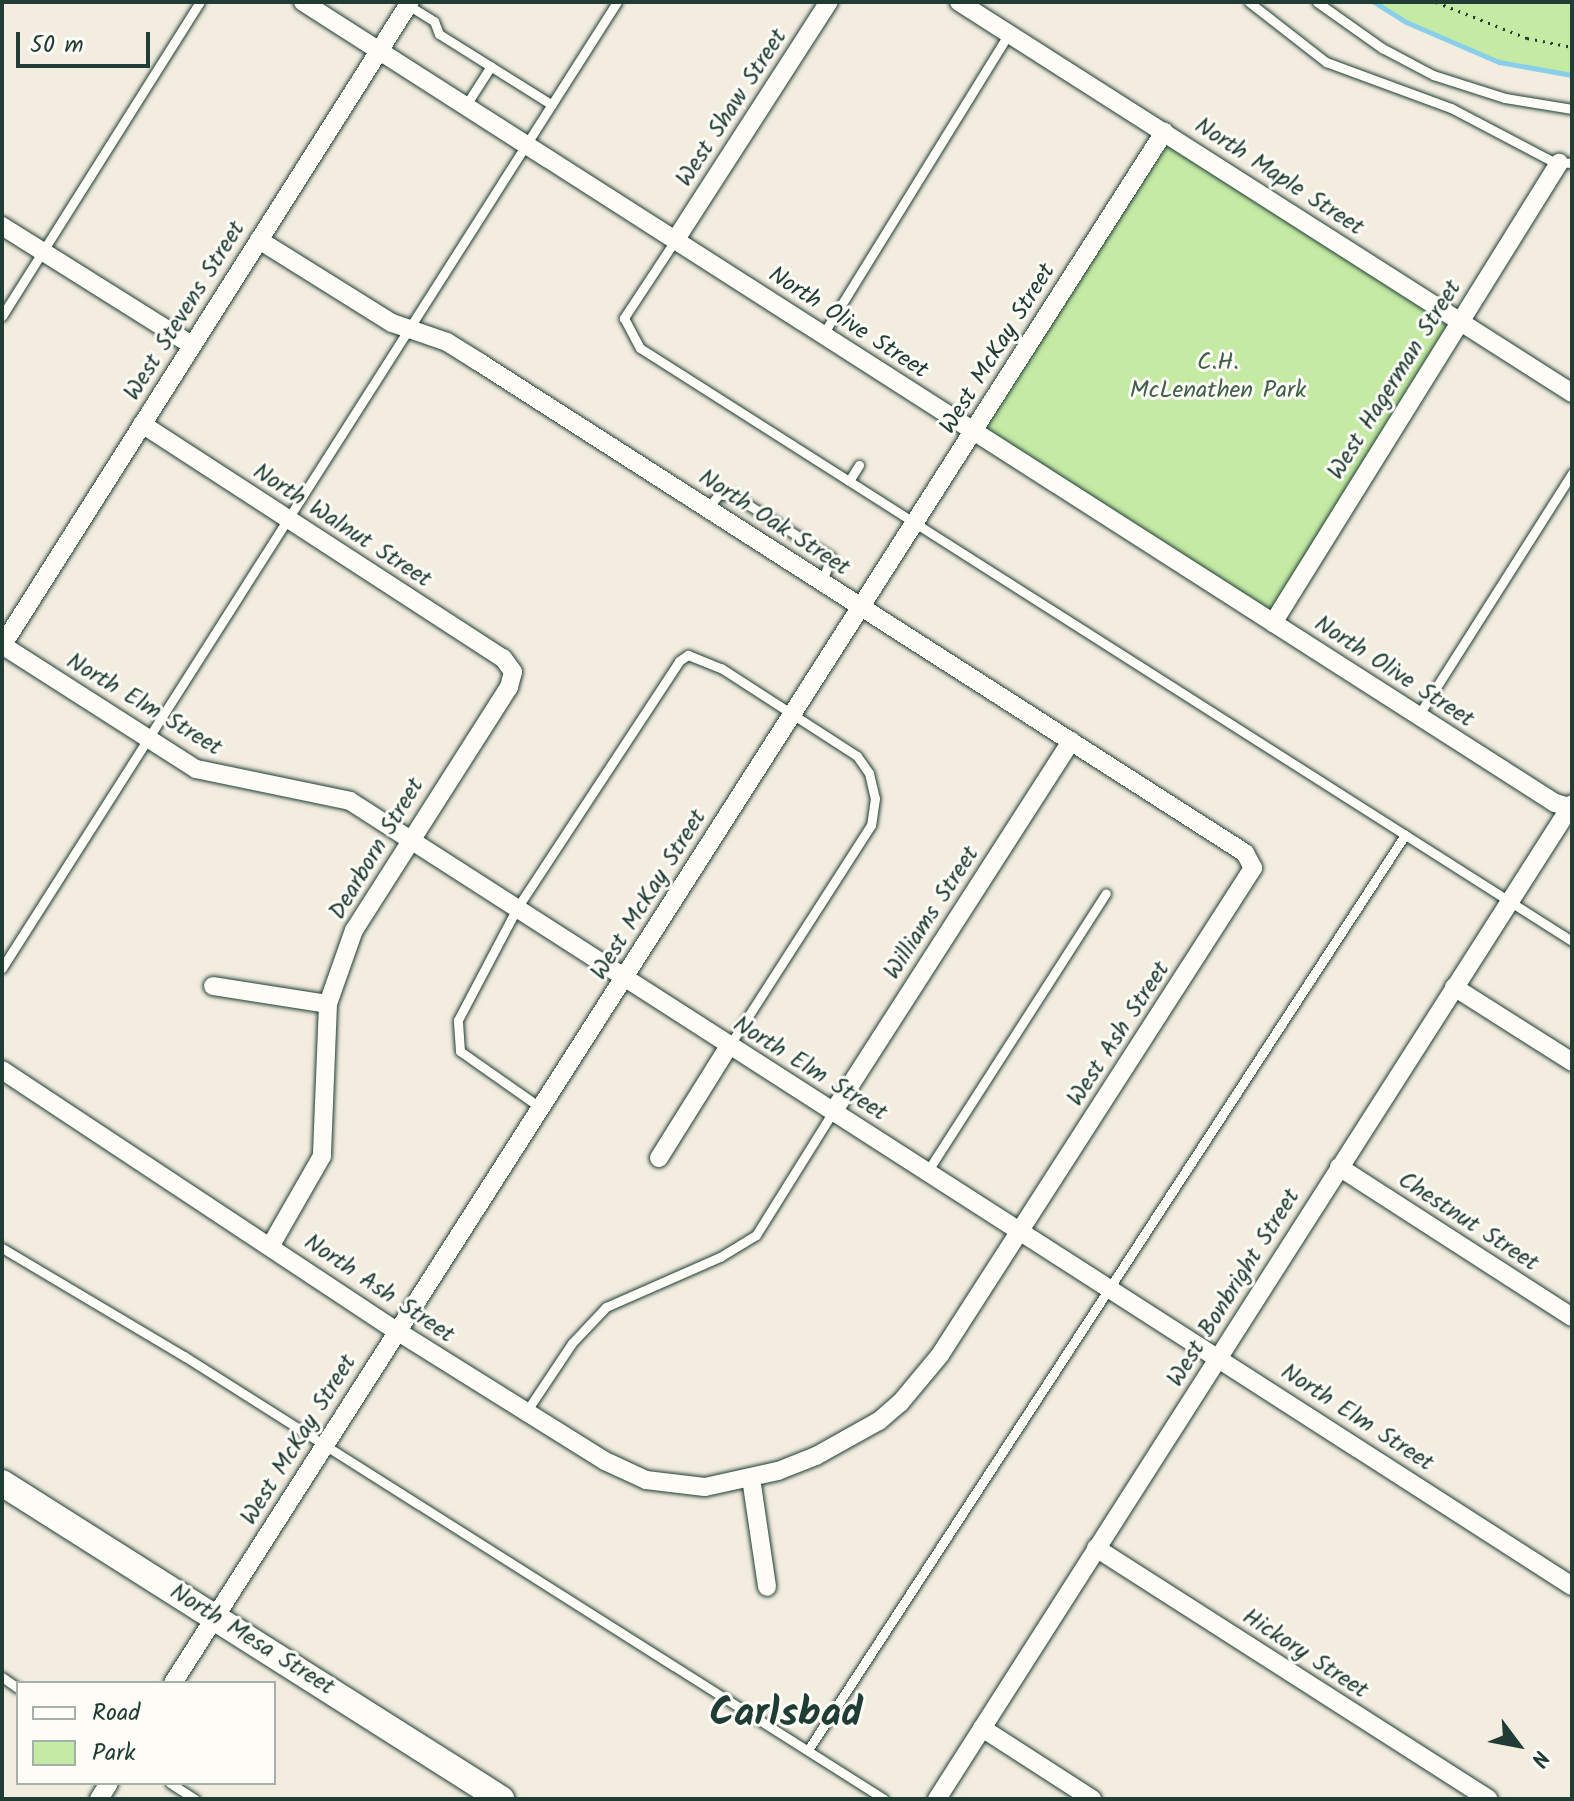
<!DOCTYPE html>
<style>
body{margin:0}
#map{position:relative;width:1574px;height:1801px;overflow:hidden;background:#f3eddf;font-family:Kalam,sans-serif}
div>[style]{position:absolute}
.green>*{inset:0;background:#c4eaa4}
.stream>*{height:5px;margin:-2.5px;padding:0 2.5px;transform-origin:2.5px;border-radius:2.5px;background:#89cfea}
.path>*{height:3px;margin-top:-1.5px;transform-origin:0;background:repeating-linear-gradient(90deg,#1f3d34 0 2px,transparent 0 8px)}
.roads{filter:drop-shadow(0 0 2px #1f3d34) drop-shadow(0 0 2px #1f3d34)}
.lane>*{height:9px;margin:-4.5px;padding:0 4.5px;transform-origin:4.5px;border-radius:4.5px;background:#fdfcf7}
.street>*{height:18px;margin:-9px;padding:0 9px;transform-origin:9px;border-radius:9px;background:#fdfcf7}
.secondary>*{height:26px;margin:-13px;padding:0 13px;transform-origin:13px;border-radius:13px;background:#fdfcf7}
span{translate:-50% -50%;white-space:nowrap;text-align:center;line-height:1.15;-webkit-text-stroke:6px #fdfcf7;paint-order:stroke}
.street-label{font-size:24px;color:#1f3d34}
.park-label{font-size:24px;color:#40604a}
.town-label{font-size:40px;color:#1f3d34;font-weight:700}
.frame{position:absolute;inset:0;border:4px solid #1f3d34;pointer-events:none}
.legend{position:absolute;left:16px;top:1681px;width:260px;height:104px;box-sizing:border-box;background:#fdfcf7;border:2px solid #a4b0a9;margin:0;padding:10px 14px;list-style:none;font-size:24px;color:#1f3d34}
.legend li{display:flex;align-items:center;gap:16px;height:40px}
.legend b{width:40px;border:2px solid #a4b0a9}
.north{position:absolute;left:1478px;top:1705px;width:80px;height:80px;-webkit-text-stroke:6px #fdfcf7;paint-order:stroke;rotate:122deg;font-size:22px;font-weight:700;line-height:32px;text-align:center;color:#1f3d34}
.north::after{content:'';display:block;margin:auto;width:28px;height:36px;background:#1f3d34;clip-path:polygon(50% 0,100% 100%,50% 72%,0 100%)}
.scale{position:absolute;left:16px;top:32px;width:134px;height:36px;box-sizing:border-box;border:4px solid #1f3d34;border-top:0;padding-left:10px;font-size:24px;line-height:28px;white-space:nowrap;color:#1f3d34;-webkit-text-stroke:6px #fdfcf7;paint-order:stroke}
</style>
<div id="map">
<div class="green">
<i style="clip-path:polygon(1374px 2px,1572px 2px,1572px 70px,1569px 74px,1553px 73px,1499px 62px,1406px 22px)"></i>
<i style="clip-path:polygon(1164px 132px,1460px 321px,1273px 623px,974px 431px)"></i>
</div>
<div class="stream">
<i style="left:1374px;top:2px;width:38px;rotate:32deg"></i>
<i style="left:1406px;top:22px;width:101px;rotate:23.3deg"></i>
<i style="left:1499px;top:62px;width:74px;rotate:10.1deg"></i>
</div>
<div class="path">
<i style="left:1436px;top:2px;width:98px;rotate:21.6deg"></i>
<i style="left:1527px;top:38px;width:46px;rotate:11.3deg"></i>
</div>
<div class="roads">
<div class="lane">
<i style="left:1249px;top:2px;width:98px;rotate:37.9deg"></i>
<i style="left:1326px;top:62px;width:133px;rotate:20.2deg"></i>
<i style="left:1451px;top:108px;width:116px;rotate:27.7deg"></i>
<i style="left:1554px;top:162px;width:18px;rotate:3deg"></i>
<i style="left:1317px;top:2px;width:80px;rotate:35.3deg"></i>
<i style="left:1382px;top:48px;width:58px;rotate:27.9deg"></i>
<i style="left:1433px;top:75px;width:76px;rotate:17.7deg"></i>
<i style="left:1505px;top:98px;width:68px;rotate:9.3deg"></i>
<i style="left:408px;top:5px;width:31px;rotate:32deg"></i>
<i style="left:434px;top:21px;width:14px;rotate:69deg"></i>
<i style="left:439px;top:34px;width:133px;rotate:32.1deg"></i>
<i style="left:466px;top:105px;width:46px;rotate:-57.3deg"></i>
<i style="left:676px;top:239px;width:95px;rotate:123.4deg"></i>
<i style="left:624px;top:318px;width:34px;rotate:62deg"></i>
<i style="left:640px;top:348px;width:1105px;rotate:32.47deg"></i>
<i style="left:2px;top:316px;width:371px;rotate:-57.8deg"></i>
<i style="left:822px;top:336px;width:356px;rotate:-58.3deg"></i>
<i style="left:849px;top:481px;width:19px;rotate:-58deg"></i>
<i style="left:707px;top:509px;width:19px;rotate:-51deg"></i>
<i style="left:719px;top:494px;width:17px;rotate:10deg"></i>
<i style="left:736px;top:497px;width:112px;rotate:32.3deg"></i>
<i style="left:831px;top:557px;width:27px;rotate:110deg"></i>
<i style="left:1418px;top:716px;width:288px;rotate:-57.6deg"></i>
<i style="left:2px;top:968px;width:1145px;rotate:-57.52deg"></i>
<i style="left:541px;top:1108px;width:99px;rotate:-144.9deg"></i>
<i style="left:460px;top:1051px;width:31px;rotate:-94deg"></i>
<i style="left:458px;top:1020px;width:127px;rotate:-62.2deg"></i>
<i style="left:517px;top:908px;width:295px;rotate:-56.7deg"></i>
<i style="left:679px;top:661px;width:11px;rotate:-34deg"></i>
<i style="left:688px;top:655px;width:35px;rotate:22deg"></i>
<i style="left:721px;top:668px;width:162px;rotate:32.9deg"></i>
<i style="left:857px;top:756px;width:21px;rotate:55deg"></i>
<i style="left:869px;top:773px;width:26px;rotate:77deg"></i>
<i style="left:875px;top:798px;width:27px;rotate:98deg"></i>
<i style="left:871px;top:825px;width:261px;rotate:122.7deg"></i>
<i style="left:927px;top:1172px;width:331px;rotate:-57.3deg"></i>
<i style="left:2px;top:1248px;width:212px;rotate:30.7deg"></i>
<i style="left:184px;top:1356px;width:828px;rotate:32.33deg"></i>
<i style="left:526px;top:1412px;width:83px;rotate:-56.3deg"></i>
<i style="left:572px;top:1343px;width:50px;rotate:-46.6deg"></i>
<i style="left:606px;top:1307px;width:124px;rotate:-23.7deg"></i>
<i style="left:720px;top:1257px;width:42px;rotate:-31.4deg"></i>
<i style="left:756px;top:1235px;width:145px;rotate:-58deg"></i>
<i style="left:2px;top:1677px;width:19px;rotate:35deg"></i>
<i style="left:808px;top:1750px;width:1093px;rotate:-56.88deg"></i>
<i style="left:170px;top:1783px;width:30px;rotate:33deg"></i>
</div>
<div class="street">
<i style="left:303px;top:2px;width:1486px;rotate:32.61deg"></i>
<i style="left:1555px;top:803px;width:18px;rotate:16deg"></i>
<i style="left:959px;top:2px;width:727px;rotate:32.53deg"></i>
<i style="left:2px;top:226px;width:224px;rotate:32.1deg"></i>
<i style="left:676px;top:239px;width:282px;rotate:-57.2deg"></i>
<i style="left:142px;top:424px;width:430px;rotate:33deg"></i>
<i style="left:503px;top:658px;width:17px;rotate:54deg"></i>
<i style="left:513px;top:672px;width:16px;rotate:105deg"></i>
<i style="left:509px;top:687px;width:288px;rotate:122.5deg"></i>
<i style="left:354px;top:930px;width:78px;rotate:109.4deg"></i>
<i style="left:328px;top:1004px;width:152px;rotate:92.3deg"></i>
<i style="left:322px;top:1156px;width:103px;rotate:119.8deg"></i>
<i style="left:1273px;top:623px;width:542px;rotate:-58.13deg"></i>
<i style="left:2px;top:645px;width:230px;rotate:32.6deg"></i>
<i style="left:196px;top:769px;width:157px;rotate:11.7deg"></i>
<i style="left:350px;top:801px;width:1452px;rotate:32.72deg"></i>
<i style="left:2px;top:646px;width:762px;rotate:-57.64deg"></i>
<i style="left:213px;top:986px;width:116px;rotate:8.9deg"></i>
<i style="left:1454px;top:987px;width:140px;rotate:32.4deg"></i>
<i style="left:2px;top:1070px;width:473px;rotate:33.5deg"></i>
<i style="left:397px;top:1331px;width:245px;rotate:32deg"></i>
<i style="left:605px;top:1461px;width:45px;rotate:24.9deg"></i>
<i style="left:646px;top:1480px;width:59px;rotate:6.8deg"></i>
<i style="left:705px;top:1487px;width:75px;rotate:-12.4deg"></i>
<i style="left:778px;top:1471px;width:41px;rotate:-21.5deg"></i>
<i style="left:816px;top:1456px;width:72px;rotate:-29.1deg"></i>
<i style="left:879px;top:1421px;width:28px;rotate:-41deg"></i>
<i style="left:900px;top:1403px;width:62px;rotate:-50.2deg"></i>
<i style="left:940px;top:1355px;width:579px;rotate:-57.27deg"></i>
<i style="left:1253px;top:868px;width:17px;rotate:-118deg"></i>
<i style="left:1245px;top:853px;width:910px;rotate:-147.34deg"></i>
<i style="left:479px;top:362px;width:38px;rotate:-148deg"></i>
<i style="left:447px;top:342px;width:58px;rotate:-160.9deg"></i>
<i style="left:392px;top:323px;width:157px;rotate:-148deg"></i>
<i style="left:833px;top:1112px;width:441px;rotate:-57.3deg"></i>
<i style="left:659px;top:1158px;width:132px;rotate:-58deg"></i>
<i style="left:1339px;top:1167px;width:277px;rotate:32.8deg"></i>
<i style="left:751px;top:1478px;width:110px;rotate:81.6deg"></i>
<i style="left:1096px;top:1548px;width:466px;rotate:32.6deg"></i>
<i style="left:173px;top:1683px;width:1841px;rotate:-57.42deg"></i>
<i style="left:982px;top:1728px;width:131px;rotate:32.8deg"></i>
<i style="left:99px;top:1799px;width:19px;rotate:-58deg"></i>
<i style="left:937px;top:1799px;width:1180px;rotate:-57.45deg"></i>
</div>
<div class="secondary">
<i style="left:2px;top:1483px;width:591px;rotate:32.34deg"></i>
</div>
</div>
<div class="street-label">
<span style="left:732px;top:108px;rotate:-57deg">West Shaw Street</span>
<span style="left:1279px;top:177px;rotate:33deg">North Maple Street</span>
<span style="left:185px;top:311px;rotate:-58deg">West Stevens Street</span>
<span style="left:848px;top:323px;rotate:33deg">North Olive Street</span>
<span style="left:998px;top:349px;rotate:-58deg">West McKay Street</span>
<span style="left:1395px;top:380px;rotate:-58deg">West Hagerman Street</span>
<span style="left:774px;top:523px;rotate:33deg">North Oak Street</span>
<span style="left:342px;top:526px;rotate:33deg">North Walnut Street</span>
<span style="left:1394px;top:672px;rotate:33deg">North Olive Street</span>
<span style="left:144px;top:705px;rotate:31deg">North Elm Street</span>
<span style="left:377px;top:849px;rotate:-59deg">Dearborn Street</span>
<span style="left:649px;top:895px;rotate:-58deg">West McKay Street</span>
<span style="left:932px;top:913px;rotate:-57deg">Williams Street</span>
<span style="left:1119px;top:1034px;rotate:-57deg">West Ash Street</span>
<span style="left:810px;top:1069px;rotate:32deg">North Elm Street</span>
<span style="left:1468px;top:1222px;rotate:33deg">Chestnut Street</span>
<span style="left:1234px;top:1288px;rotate:-58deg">West Bonbright Street</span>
<span style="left:379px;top:1289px;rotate:34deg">North Ash Street</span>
<span style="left:1357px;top:1418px;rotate:33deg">North Elm Street</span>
<span style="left:299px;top:1440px;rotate:-58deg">West McKay Street</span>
<span style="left:252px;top:1640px;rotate:32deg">North Mesa Street</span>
<span style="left:1305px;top:1654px;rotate:33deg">Hickory Street</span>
</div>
<div class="park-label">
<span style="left:1218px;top:377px">C.H.<br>McLenathen Park</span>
</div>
<div class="town-label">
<span style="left:786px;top:1714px">Carlsbad</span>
</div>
<div class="frame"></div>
<ul class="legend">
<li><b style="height:10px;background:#fdfcf7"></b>Road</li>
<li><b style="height:22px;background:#c4eaa4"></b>Park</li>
</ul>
<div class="north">N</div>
<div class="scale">50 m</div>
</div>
